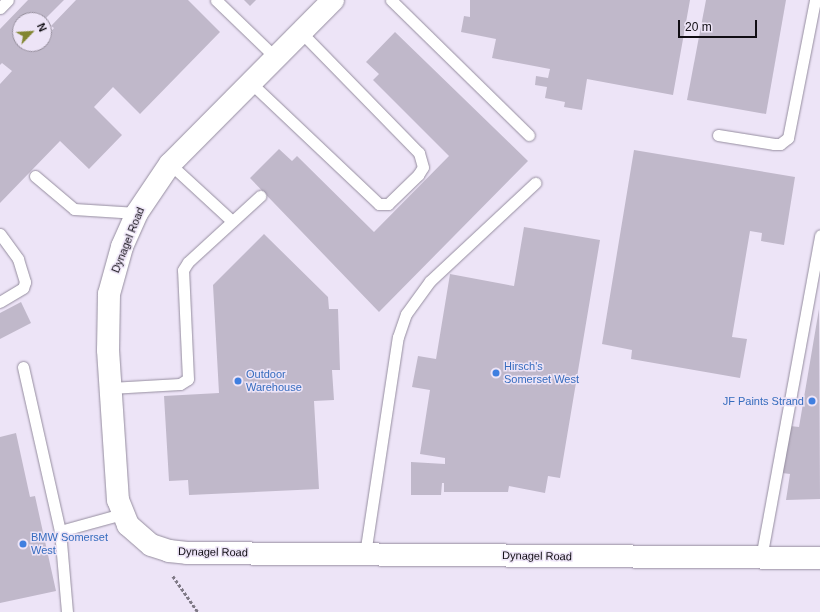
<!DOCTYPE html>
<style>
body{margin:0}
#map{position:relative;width:820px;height:612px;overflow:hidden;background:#ede4f7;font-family:Helvetica,sans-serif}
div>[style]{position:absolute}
.building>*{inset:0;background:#c0b8ca}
.path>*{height:2.5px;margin-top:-1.25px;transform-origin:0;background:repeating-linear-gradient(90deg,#7f7986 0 3px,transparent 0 5px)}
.roads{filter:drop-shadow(0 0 1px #958d9f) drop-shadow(0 0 1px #958d9f)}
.lane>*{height:11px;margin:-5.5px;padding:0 5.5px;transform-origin:5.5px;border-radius:5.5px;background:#fff}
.street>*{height:22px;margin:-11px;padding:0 11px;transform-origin:11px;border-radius:11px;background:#fff}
.dots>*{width:11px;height:11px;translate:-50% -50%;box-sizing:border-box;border:2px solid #ede4f7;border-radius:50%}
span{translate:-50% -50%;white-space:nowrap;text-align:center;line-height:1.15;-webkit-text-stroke:3px #ede4f7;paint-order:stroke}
.street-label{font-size:11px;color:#100d13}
.shop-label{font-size:11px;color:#366cbe}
.left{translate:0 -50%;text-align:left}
.right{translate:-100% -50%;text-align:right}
.north{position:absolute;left:12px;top:12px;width:40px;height:40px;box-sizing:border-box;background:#ede4f7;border:1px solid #958e9c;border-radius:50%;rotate:65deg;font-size:11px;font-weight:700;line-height:16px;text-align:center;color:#100d13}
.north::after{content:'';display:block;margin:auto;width:14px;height:18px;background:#828631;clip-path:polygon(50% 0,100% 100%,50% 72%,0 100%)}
.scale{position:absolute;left:678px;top:20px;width:79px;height:18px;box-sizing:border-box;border:2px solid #100d13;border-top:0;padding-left:5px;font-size:12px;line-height:14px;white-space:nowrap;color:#100d13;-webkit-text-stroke:3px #ede4f7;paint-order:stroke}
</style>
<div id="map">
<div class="building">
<i style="clip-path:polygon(28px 0,64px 0,44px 20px,20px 20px,20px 44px,30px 44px,35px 48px,39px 44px,44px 44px,44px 39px,54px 28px,51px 26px,76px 0,188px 0,220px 32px,140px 114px,113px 87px,94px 107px,122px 135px,89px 169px,60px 141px,0 203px,0 84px,12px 71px,2px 63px,0 65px,0 29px)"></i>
<i style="clip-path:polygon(244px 0,256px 0,250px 6px)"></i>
<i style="clip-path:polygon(470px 0,690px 0,673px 95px,587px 79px,582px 110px,564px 107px,565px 102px,545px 98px,547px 87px,535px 85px,536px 76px,548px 78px,550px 69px,492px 58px,496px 39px,461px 32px,464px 16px,470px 17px)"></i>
<i style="clip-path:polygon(706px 0,786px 0,766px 114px,687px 100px)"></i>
<i style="clip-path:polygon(395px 32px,528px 161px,379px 312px,250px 178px,279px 149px,292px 161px,297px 156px,374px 232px,449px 156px,373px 80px,379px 74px,366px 62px)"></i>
<i style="clip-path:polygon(634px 150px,795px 177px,784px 245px,761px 241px,762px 233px,750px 231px,732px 337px,747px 339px,740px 378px,631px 359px,632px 350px,602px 344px)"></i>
<i style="clip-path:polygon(524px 227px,600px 240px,560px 478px,548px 476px,545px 493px,509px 486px,508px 492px,444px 492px,444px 483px,442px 483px,441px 495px,411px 495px,411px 462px,445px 464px,445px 458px,420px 454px,430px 390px,412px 387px,418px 356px,436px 359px,450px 274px,514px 286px)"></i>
<i style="clip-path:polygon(264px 234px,328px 297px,329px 309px,338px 309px,340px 370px,332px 370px,334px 400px,314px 401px,319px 489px,189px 495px,188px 480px,169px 481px,164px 396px,219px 393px,213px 285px)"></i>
<i style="clip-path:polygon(21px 302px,31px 323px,0 339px,0 313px)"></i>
<i style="clip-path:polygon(819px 309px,820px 499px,786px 500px,790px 474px,782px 473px,790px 426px,799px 427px)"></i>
<i style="clip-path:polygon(16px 433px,30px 497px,35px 496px,56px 591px,0 603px,0 437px)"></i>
</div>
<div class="path">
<i style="left:173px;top:576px;width:44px;rotate:55.2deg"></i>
</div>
<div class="roads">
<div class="lane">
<i style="left:216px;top:0;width:83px;rotate:44deg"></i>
<i style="left:391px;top:0;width:193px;rotate:44.4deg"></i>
<i style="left:0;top:8px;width:11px;rotate:-45deg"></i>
<i style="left:251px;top:83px;width:176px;rotate:43.4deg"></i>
<i style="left:379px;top:204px;width:9px"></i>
<i style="left:388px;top:204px;width:42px;rotate:-44deg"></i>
<i style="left:418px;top:175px;width:9px;rotate:-58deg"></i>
<i style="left:423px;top:167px;width:15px;rotate:-106deg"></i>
<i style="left:419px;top:153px;width:169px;rotate:-134.3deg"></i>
<i style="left:718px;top:135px;width:57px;rotate:9.1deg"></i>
<i style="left:774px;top:144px;width:6px"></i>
<i style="left:780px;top:144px;width:10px;rotate:-37deg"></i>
<i style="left:788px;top:138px;width:141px;rotate:-78.9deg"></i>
<i style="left:170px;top:164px;width:84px;rotate:42.6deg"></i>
<i style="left:35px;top:176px;width:51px;rotate:40.2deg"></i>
<i style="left:74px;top:209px;width:63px;rotate:3.6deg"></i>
<i style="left:0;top:234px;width:31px;rotate:54deg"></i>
<i style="left:18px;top:259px;width:24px;rotate:73deg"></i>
<i style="left:25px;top:282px;width:6px;rotate:108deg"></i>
<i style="left:23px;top:288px;width:27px;rotate:149deg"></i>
<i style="left:23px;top:367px;width:168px;rotate:77.3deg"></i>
<i style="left:110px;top:388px;width:70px;rotate:-3.3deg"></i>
<i style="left:180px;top:384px;width:9px;rotate:-32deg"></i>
<i style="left:188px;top:379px;width:109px;rotate:-92.6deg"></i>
<i style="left:183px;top:270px;width:9px;rotate:-58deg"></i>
<i style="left:188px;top:262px;width:98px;rotate:-42.5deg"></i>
<i style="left:365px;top:554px;width:219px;rotate:-81.4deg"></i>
<i style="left:398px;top:337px;width:24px;rotate:-71deg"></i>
<i style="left:406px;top:314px;width:41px;rotate:-54deg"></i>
<i style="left:430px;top:281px;width:144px;rotate:-43deg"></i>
<i style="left:761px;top:558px;width:328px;rotate:-79.6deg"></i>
<i style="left:67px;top:612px;width:81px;rotate:-94.9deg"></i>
<i style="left:60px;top:531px;width:64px;rotate:-15.3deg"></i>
</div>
<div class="street">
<i style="left:333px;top:0;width:231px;rotate:134.8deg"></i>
<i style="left:170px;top:164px;width:59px;rotate:124deg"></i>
<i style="left:137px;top:213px;width:37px;rotate:114deg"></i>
<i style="left:122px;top:247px;width:49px;rotate:105.5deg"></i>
<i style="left:109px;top:294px;width:56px;rotate:91deg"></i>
<i style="left:108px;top:350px;width:150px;rotate:86.2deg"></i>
<i style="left:118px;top:500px;width:27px;rotate:68deg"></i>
<i style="left:128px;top:525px;width:30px;rotate:41deg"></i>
<i style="left:151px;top:545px;width:19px;rotate:18deg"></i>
<i style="left:169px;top:551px;width:18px;rotate:6deg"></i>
<i style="left:187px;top:553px;width:633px;rotate:0.45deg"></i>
</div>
</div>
<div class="dots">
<i style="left:496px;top:373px;background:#3f7fe0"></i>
<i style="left:238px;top:381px;background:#3f7fe0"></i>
<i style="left:812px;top:401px;background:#3f7fe0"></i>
<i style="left:23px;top:544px;background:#3f7fe0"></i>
</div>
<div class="street-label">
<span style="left:128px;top:240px;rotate:-68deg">Dynagel Road</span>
<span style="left:213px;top:552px;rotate:1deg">Dynagel Road</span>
<span style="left:537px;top:556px;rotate:1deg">Dynagel Road</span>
</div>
<div class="shop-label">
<span class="left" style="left:504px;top:373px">Hirsch's<br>Somerset West</span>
<span class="left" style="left:246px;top:381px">Outdoor<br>Warehouse</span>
<span class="right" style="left:804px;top:401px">JF Paints Strand</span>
<span class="left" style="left:31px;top:544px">BMW Somerset<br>West</span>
</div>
<div class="north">N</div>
<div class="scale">20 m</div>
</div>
